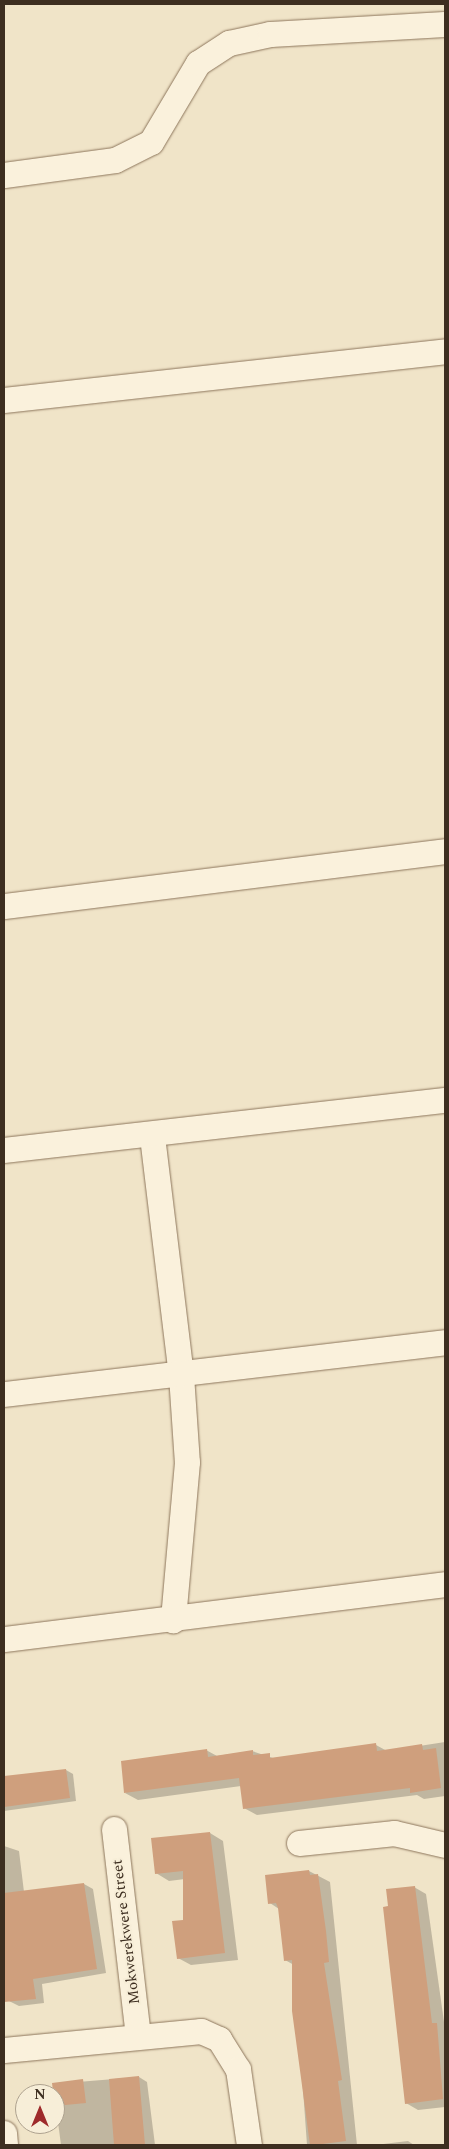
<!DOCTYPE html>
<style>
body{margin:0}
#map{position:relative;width:449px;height:2149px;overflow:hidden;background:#f0e4c8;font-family:Spectral,serif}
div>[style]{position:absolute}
.shadow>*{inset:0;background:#0003}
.building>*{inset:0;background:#cf9f7d}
.roads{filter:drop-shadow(0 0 1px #8d765c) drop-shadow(0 0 1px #8d765c)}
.street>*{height:25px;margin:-12.5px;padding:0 12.5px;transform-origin:12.5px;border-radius:12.5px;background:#faf1dc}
span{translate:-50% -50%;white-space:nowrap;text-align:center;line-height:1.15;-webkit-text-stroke:4px #f7eed8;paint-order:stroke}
.street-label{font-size:15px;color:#3d2e20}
.frame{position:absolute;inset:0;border:5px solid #3d2e20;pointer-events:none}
.north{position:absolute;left:15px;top:2084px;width:50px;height:50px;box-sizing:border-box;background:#f7eed8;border:1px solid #ada18e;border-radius:50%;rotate:0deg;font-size:14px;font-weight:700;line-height:20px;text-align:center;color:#3d2e20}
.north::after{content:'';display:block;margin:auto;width:18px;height:22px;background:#9e2a2b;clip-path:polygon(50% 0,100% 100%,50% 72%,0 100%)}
</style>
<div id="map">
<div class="shadow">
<i style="clip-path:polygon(445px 1742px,445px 1796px,424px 1799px,417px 1795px,257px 1815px,244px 1808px,241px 1786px,138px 1800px,125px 1793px,206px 1750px,217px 1756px,252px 1751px,276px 1759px,376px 1745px,387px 1751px)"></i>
<i style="clip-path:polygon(66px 1770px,73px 1774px,76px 1801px,4px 1811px,4px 1777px)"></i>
<i style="clip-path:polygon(210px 1833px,223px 1841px,238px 1960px,191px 1965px,178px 1958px,185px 1921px,185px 1879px,169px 1881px,156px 1873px)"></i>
<i style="clip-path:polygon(4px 1846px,19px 1851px,24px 1892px,84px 1884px,93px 1889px,106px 1973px,42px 1984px,44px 2003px,19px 2006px,9px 2001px,4px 1960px)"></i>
<i style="clip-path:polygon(309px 1871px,330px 1882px,357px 2145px,307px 2145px,294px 1965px,285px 1960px,279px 1909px,270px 1903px)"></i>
<i style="clip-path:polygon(414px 1887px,426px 1894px,445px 2029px,445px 2107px,418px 2110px,406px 2103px,390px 1907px)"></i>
<i style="clip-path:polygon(139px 2077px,147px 2082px,155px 2145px,61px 2145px,53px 2084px)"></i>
<i style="clip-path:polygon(408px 2141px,414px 2145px,375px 2145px)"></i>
</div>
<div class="building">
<i style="clip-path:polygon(376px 1743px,377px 1751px,422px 1744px,423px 1750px,436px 1748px,441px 1788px,410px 1793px,410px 1788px,243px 1809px,239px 1778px,124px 1793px,121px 1761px,207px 1749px,208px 1757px,253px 1750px,253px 1755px,270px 1753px,270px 1758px)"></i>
<i style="clip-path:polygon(66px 1769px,70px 1798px,4px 1807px,4px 1776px)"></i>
<i style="clip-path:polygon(210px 1832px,225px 1953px,177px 1959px,172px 1921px,183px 1920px,183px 1871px,155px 1874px,151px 1838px)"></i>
<i style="clip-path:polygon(309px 1870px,310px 1875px,318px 1874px,326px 1931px,329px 1962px,324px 1963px,342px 2080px,338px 2081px,346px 2141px,315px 2145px,310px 2145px,292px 2011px,292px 1960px,284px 1961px,278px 1908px,276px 1903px,268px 1904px,265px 1875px)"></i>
<i style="clip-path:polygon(84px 1883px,97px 1969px,33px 1979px,36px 1999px,4px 2002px,4px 1893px)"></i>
<i style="clip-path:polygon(415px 1886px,432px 2023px,437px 2023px,443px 2099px,405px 2104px,383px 1907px,388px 1906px,386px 1889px)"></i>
<i style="clip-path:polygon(139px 2076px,145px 2145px,114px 2145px,109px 2079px)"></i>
<i style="clip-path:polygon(83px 2079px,86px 2103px,55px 2106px,52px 2083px)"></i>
</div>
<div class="roads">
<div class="street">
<i style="left:4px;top:175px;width:112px;rotate:-7.7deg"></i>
<i style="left:115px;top:160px;width:40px;rotate:-26.6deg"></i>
<i style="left:151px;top:142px;width:92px;rotate:-59.3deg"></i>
<i style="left:198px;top:63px;width:37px;rotate:-33deg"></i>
<i style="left:229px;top:43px;width:42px;rotate:-12.4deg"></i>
<i style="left:270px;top:34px;width:175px;rotate:-3.3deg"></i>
<i style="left:4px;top:400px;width:444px;rotate:-6.3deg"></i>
<i style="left:4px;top:906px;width:444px;rotate:-7.1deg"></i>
<i style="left:152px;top:1136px;width:241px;rotate:83.1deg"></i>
<i style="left:181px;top:1375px;width:87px;rotate:86.1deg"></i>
<i style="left:187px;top:1462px;width:159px;rotate:95.1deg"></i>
<i style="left:4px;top:1150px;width:444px;rotate:-6.5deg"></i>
<i style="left:4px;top:1394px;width:444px;rotate:-6.7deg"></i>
<i style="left:4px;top:1639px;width:444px;rotate:-7.1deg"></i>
<i style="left:114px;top:1829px;width:207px;rotate:83.4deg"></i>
<i style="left:299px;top:1843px;width:96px;rotate:-6deg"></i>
<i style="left:394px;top:1833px;width:52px;rotate:13.2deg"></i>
<i style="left:4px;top:2050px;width:198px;rotate:-5.5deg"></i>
<i style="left:201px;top:2031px;width:20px;rotate:24deg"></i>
<i style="left:219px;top:2039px;width:36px;rotate:58deg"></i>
<i style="left:238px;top:2069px;width:77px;rotate:81.8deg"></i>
<i style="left:4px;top:2133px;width:12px;rotate:85deg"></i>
</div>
</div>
<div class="street-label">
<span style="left:126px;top:1932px;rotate:-97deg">Mokwerekwere Street</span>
</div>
<div class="frame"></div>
<div class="north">N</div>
</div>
